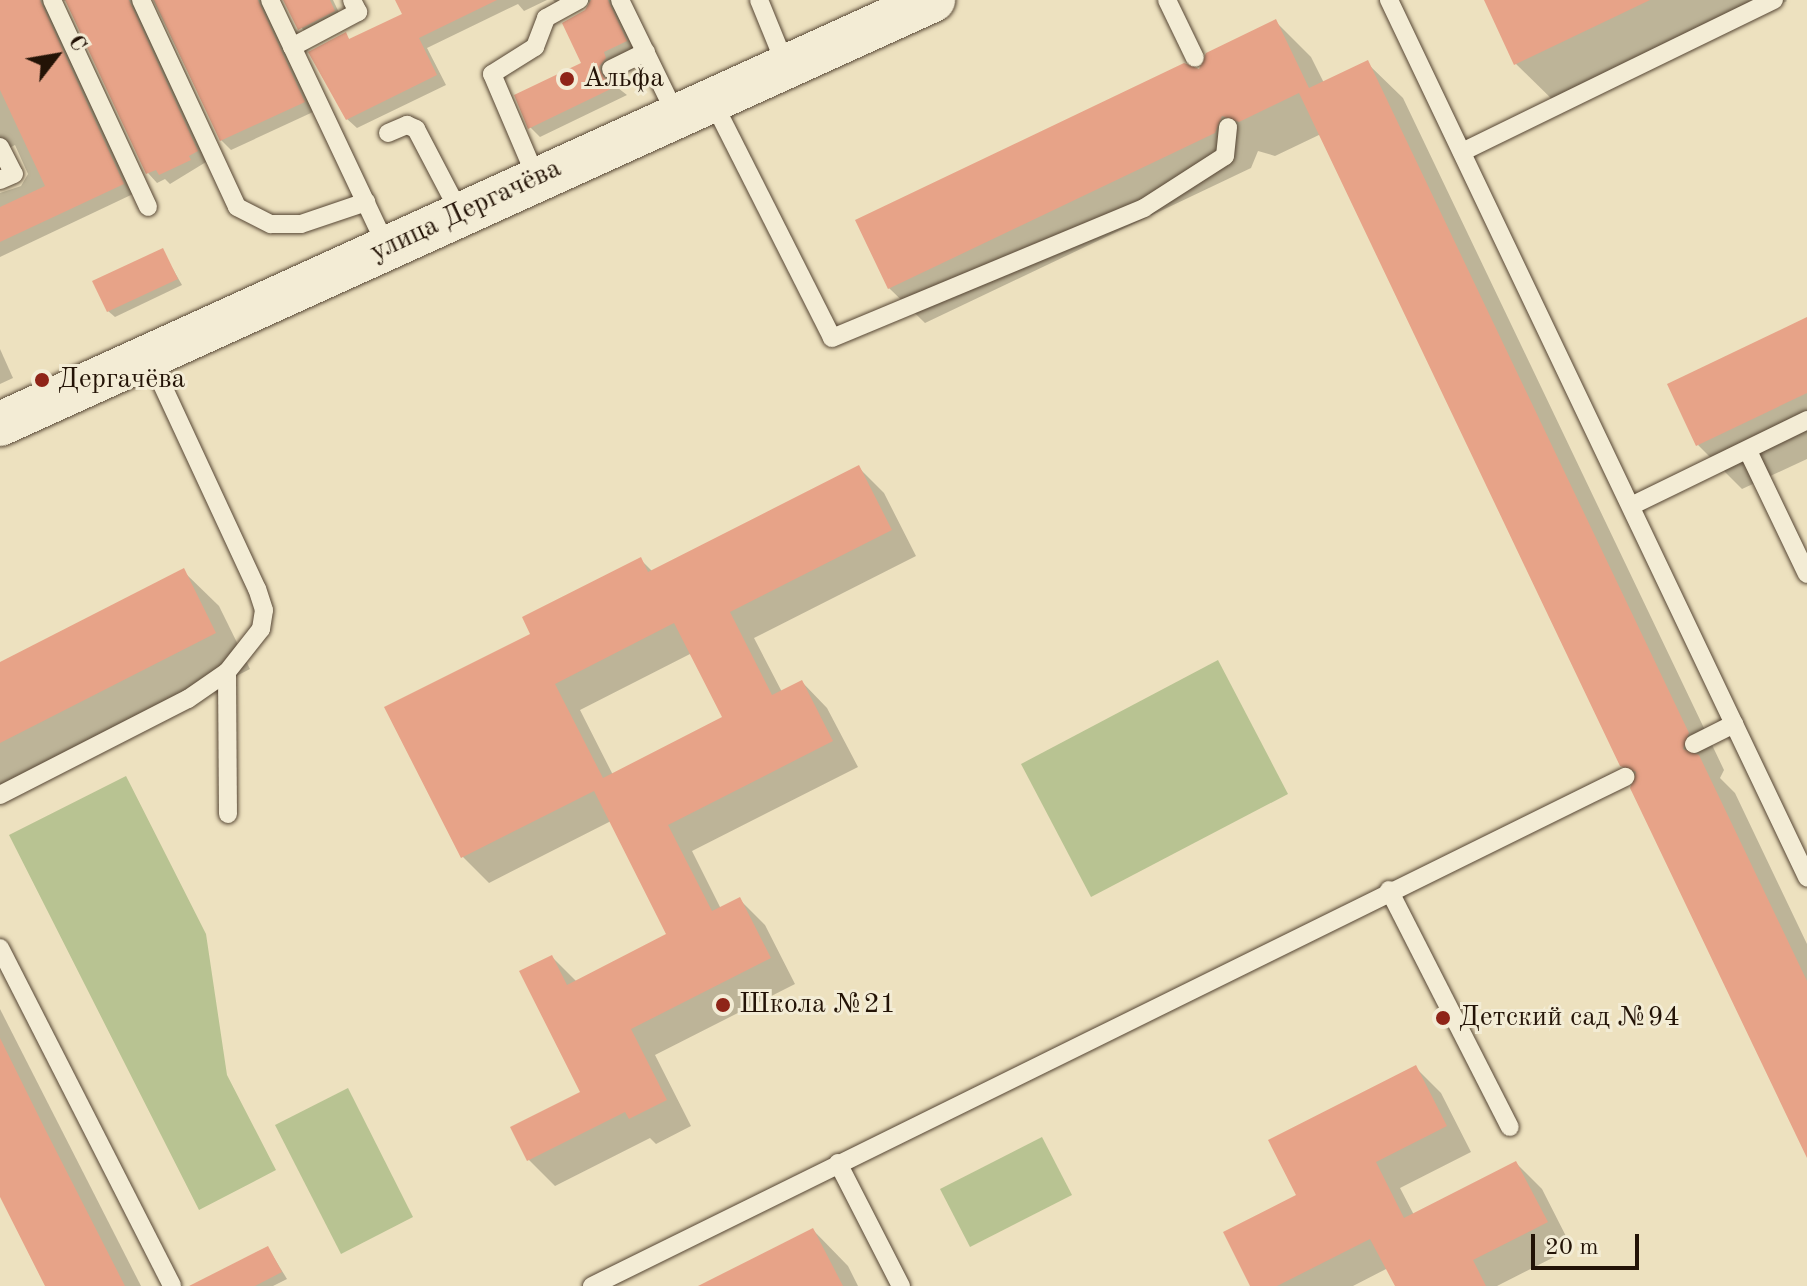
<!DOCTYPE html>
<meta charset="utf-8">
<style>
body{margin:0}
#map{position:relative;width:1807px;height:1286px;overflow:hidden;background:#ede1bf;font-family:"Old Standard TT",serif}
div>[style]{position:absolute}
.green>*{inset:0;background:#b8c392}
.shadow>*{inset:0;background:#0003}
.building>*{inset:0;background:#e7a388}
.roads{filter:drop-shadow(0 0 2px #564634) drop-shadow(0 0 2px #564634)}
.lane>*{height:18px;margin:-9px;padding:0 9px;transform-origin:9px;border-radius:9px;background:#f3ecd5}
.secondary>*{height:44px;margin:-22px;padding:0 22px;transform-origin:22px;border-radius:22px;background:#f3ecd5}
.dots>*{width:22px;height:22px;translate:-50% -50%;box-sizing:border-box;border:4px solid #f3ecd5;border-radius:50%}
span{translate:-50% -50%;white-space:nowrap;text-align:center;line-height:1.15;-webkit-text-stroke:6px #f3ecd5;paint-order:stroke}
.poi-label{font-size:28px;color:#231306}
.left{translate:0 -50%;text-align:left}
.street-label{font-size:28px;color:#231306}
.north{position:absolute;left:16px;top:16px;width:80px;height:80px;-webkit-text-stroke:6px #f3ecd5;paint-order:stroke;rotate:59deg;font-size:22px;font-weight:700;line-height:32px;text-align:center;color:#231306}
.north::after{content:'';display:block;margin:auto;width:28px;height:36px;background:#231306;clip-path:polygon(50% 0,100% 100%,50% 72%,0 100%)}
.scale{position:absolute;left:1531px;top:1234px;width:108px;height:36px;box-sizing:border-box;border:4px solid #231306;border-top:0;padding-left:10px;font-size:24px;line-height:28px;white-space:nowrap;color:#231306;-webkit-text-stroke:6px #f3ecd5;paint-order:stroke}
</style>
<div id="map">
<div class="green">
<i style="clip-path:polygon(1218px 660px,1288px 794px,1091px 897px,1021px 764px)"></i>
<i style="clip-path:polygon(126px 776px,206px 934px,227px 1075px,276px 1170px,199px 1210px,9px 835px)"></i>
<i style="clip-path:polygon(348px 1088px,413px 1217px,341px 1254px,275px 1125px)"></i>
<i style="clip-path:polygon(1042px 1137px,1072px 1195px,970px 1247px,940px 1189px)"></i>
</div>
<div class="shadow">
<i style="clip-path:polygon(0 0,55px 0,133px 194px,0 257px,0 193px,21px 186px,28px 174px,15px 145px,0 153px)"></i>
<i style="clip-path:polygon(62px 0,145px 0,206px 162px,170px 184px,165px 179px,157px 183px,148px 173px,68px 2px)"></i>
<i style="clip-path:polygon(153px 0,274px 0,313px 112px,231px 150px,221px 140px)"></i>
<i style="clip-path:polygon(284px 0,333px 0,343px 21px,309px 39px)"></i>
<i style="clip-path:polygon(397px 0,547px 0,524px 11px,518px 4px,427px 48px,446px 85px,357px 128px,347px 119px,345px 35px,351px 41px,404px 15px)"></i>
<i style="clip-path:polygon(553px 0,615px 0,635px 51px,613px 62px,609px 81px,627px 95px,540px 137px,530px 127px,584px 64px,591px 8px,588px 1px,563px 10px)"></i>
<i style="clip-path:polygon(1495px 0,1786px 0,1787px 1px,1561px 108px,1516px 64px)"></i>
<i style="clip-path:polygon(1276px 22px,1311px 57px,1324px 83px,1367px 63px,1403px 98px,1724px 770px,1720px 778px,1735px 793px,1807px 944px,1807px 1153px,1636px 779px,1622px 765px,1321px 134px,1275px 156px,1258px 151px,1251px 168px,925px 323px,889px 288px)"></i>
<i style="clip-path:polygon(162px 250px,182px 285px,115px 317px,108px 311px)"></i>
<i style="clip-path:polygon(1807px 319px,1807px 459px,1742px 489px,1698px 445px)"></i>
<i style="clip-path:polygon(0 349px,13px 378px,0 384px)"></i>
<i style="clip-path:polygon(evenodd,858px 467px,884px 493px,916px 556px,754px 638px,782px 692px,802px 682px,827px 708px,858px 767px,692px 851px,721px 909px,740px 900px,765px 925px,795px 984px,655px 1055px,691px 1126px,656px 1144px,650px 1138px,555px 1186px,529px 1160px,513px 1128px,583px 1093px,552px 957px,577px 982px,669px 935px,611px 821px,489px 883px,463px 857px,387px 708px,533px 634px,640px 559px,653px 572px,858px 467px,692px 653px,725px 718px,613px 775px,580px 710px,692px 653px)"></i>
<i style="clip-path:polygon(183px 571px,219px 606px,250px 669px,0 796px,0 664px)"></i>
<i style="clip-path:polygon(0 1009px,141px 1286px,47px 1286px,0 1193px)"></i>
<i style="clip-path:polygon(1415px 1067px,1441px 1093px,1471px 1152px,1400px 1188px,1414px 1215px,1516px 1163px,1542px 1189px,1572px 1248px,1497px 1286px,1397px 1286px,1388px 1268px,1353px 1286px,1252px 1286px,1299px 1196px)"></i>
<i style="clip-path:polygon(813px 1230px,848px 1266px,858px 1286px,703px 1286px)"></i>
<i style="clip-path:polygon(268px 1248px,287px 1279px,273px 1286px,232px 1286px)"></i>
</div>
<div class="building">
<i style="clip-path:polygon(0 0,40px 0,124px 184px,0 242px,0 207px,45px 186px,0 90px)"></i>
<i style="clip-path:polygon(65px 0,129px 0,198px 151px,189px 156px,191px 160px,159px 175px,156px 170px,146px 174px)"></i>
<i style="clip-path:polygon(154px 0,258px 0,305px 102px,220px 141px)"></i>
<i style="clip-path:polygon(283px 0,330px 0,335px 11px,298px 30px)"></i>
<i style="clip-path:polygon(395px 0,497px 0,419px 38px,437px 75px,346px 120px,308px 52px,346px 32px,349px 39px,402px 14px)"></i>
<i style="clip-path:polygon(591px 0,608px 0,627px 41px,604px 52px,606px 58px,599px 67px,604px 78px,619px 85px,528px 129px,514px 95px,581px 63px,562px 23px,585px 10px)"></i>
<i style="clip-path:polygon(1484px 0,1650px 0,1514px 65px)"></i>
<i style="clip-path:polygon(1276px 19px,1309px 88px,1368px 60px,1689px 733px,1683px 749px,1699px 755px,1807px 981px,1807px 1158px,1630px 788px,1636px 772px,1620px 766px,1299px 93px,1239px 122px,1222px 116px,1215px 133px,888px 289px,855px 220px,1184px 63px,1199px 69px,1206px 53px)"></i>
<i style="clip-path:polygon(163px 248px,178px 279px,107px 312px,92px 281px)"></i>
<i style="clip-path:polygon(1807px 317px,1807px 393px,1696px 446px,1667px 384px)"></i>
<i style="clip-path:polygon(evenodd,859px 465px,892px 530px,730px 612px,772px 695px,802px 680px,833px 741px,668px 825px,712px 911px,740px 897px,771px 958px,631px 1029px,667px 1100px,629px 1119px,625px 1112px,527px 1161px,510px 1127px,580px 1092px,519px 971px,552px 955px,567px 985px,666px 934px,594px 791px,461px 858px,384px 707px,530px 634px,522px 617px,641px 557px,648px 572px,859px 465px,674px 623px,722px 717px,603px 778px,555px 684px,674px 623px)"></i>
<i style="clip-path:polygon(184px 568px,216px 633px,0 743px,0 662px)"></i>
<i style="clip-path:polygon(0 1038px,45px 1129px,125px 1286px,45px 1286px,0 1197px)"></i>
<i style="clip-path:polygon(1416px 1065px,1447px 1126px,1376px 1162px,1404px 1218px,1516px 1161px,1548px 1222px,1473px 1260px,1486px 1286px,1395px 1286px,1370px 1239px,1277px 1286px,1250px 1286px,1223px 1232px,1296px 1195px,1268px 1140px)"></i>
<i style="clip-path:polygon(813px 1228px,843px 1286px,698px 1286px)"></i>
<i style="clip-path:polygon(268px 1246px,282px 1272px,255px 1286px,189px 1286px)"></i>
</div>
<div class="roads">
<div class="lane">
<i style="left:52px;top:0;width:228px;rotate:65.1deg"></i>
<i style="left:141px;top:0;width:228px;rotate:65.1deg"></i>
<i style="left:237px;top:207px;width:38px;rotate:27deg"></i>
<i style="left:271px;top:224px;width:30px"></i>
<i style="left:301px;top:224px;width:69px;rotate:-18.7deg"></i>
<i style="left:270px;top:0;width:273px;rotate:64.7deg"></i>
<i style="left:620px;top:0;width:130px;rotate:64deg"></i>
<i style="left:759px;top:0;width:71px;rotate:67.8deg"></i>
<i style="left:1167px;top:0;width:64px;rotate:64.2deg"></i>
<i style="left:1389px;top:0;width:972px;rotate:64.52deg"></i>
<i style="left:292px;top:47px;width:75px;rotate:-27.9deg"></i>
<i style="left:358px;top:12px;width:13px;rotate:-117deg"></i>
<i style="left:611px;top:69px;width:39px;rotate:-26deg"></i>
<i style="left:713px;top:102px;width:264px;rotate:63.2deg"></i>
<i style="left:832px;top:338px;width:338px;rotate:-22.6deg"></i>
<i style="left:1144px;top:208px;width:96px;rotate:-32.7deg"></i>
<i style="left:1225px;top:156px;width:29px;rotate:-84deg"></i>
<i style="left:388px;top:133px;width:21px;rotate:-23deg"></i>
<i style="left:407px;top:125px;width:10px;rotate:24deg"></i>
<i style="left:416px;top:129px;width:95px;rotate:62.4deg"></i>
<i style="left:0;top:147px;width:30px;rotate:63deg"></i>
<i style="left:14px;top:174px;width:15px;rotate:157deg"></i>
<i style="left:1462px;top:152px;width:347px;rotate:-26deg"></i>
<i style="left:536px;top:177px;width:112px;rotate:-113.1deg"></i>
<i style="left:492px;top:74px;width:51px;rotate:-32.1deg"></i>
<i style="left:535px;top:47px;width:31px;rotate:-69deg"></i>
<i style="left:546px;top:18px;width:38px;rotate:-29deg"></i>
<i style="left:1748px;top:451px;width:136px;rotate:64.4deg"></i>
<i style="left:1631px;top:506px;width:196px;rotate:-26deg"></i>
<i style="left:227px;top:672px;width:142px;rotate:89.6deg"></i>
<i style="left:1694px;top:744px;width:45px;rotate:-26.6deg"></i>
<i style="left:0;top:795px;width:211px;rotate:-27.1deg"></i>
<i style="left:188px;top:699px;width:47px;rotate:-34.7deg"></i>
<i style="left:227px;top:672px;width:55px;rotate:-51.7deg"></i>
<i style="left:261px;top:629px;width:19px;rotate:-81deg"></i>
<i style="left:264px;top:610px;width:22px;rotate:-108deg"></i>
<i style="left:257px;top:589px;width:255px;rotate:-114.9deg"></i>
<i style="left:1389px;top:890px;width:266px;rotate:63deg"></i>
<i style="left:0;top:948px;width:379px;rotate:63deg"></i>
<i style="left:838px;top:1163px;width:138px;rotate:62.9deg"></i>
<i style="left:592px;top:1286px;width:1152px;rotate:-26.23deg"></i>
</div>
<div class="secondary">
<i style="left:0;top:424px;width:1025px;rotate:-24.44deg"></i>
</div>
</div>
<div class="dots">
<i style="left:567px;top:79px;background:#8f2418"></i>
<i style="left:42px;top:380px;background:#8f2418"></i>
<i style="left:723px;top:1005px;background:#8f2418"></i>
<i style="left:1443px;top:1018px;background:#8f2418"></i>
</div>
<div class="poi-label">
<span class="left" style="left:583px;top:79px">Альфа</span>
<span class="left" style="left:58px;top:380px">Дергачёва</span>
<span class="left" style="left:739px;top:1005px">Школа №21</span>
<span class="left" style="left:1459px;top:1018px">Детский сад №94</span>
</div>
<div class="street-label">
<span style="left:466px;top:211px;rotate:-25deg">улица Дергачёва</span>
</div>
<div class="north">С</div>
<div class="scale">20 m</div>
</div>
